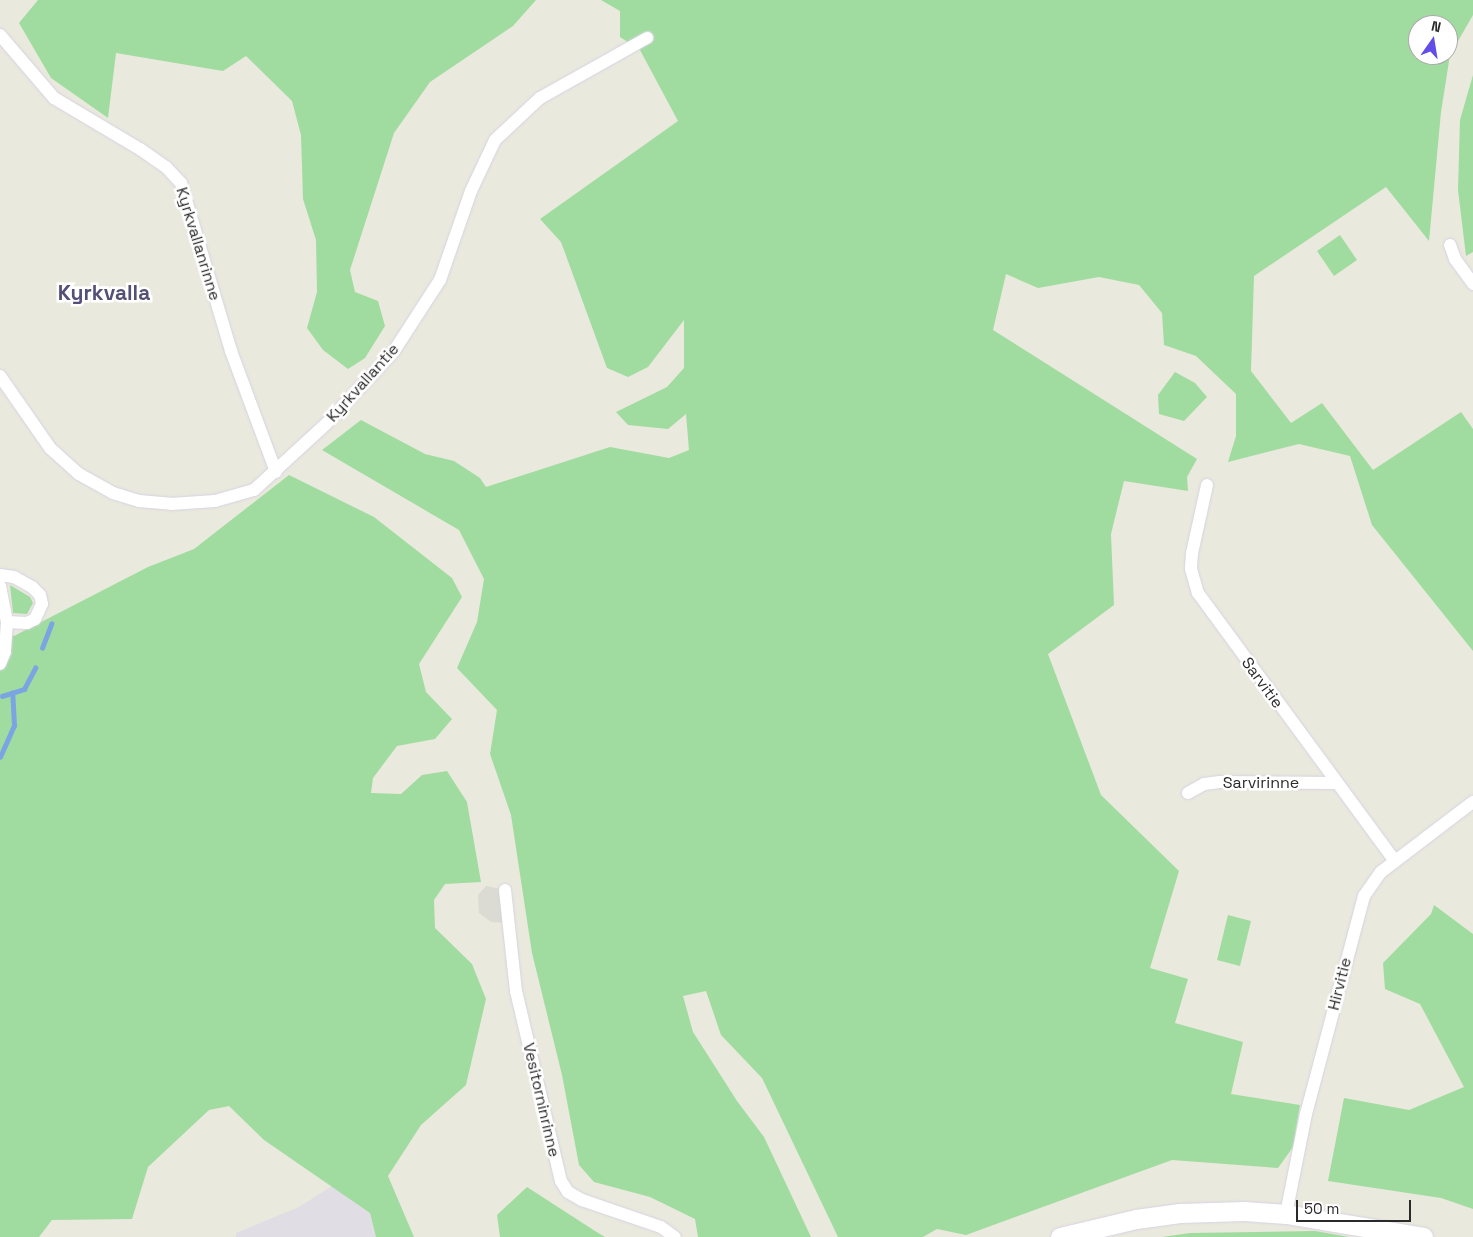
<!DOCTYPE html>
<style>
body{margin:0}
#map{position:relative;width:1473px;height:1237px;overflow:hidden;background:#eae9dd;font-family:"Space Grotesk",sans-serif}
div>[style]{position:absolute}
.industrial>*{inset:0;background:#e1dde4}
.green>*{inset:0;background:#a0dc9f}
.plaza>*{inset:0;background:#dbdbd3}
.stream>*{height:4.5px;margin:-2.25px;padding:0 2.25px;transform-origin:2.25px;border-radius:2.25px;background:#7aa5e2}
.roads{filter:drop-shadow(0 0 1px #d5d3e1) drop-shadow(0 0 1px #d5d3e1)}
.street>*{height:12px;margin:-6px;padding:0 6px;transform-origin:6px;border-radius:6px;background:#fff}
.secondary>*{height:19px;margin:-9.5px;padding:0 9.5px;transform-origin:9.5px;border-radius:9.5px;background:#fff}
span{translate:-50% -50%;white-space:nowrap;text-align:center;line-height:1.15;-webkit-text-stroke:5px #fff;paint-order:stroke}
.street-label{font-size:16px;color:#2a2a2a}
.district-label{font-size:21px;color:#544f76;font-weight:700}
.north{position:absolute;left:1408px;top:15px;width:50px;height:50px;box-sizing:border-box;background:#fff;border:1px solid #aaa;border-radius:50%;rotate:13deg;font-size:14px;font-weight:700;line-height:20px;text-align:center;color:#2a2a2a}
.north::after{content:'';display:block;margin:auto;width:18px;height:22px;background:#634de8;clip-path:polygon(50% 0,100% 100%,50% 72%,0 100%)}
.scale{position:absolute;left:1296px;top:1200px;width:115px;height:22px;box-sizing:border-box;border:2px solid #2a2a2a;border-top:0;padding-left:6px;font-size:15px;line-height:18px;white-space:nowrap;color:#2a2a2a;-webkit-text-stroke:4px #fff;paint-order:stroke}
</style>
<div id="map">
<div class="industrial">
<i style="clip-path:polygon(332px 1186px,370px 1213px,376px 1237px,236px 1237px,236px 1233px,299px 1207px)"></i>
</div>
<div class="green">
<i style="clip-path:polygon(38px 0,536px 0,513px 26px,430px 82px,394px 133px,350px 270px,355px 292px,378px 301px,385px 326px,365px 358px,348px 369px,323px 350px,307px 328px,317px 292px,316px 240px,303px 199px,301px 135px,292px 101px,246px 56px,223px 71px,116px 53px,108px 118px,51px 78px,19px 23px)"></i>
<i style="clip-path:polygon(evenodd,601px 0,1473px 0,1473px 15px,1450px 55px,1441px 112px,1429px 241px,1386px 187px,1254px 276px,1251px 371px,1291px 423px,1322px 403px,1373px 470px,1461px 412px,1473px 429px,1473px 651px,1372px 525px,1350px 456px,1299px 444px,1228px 462px,1236px 436px,1236px 394px,1196px 356px,1164px 345px,1162px 313px,1139px 285px,1099px 277px,1038px 288px,1006px 274px,993px 330px,1197px 459px,1187px 477px,1188px 491px,1124px 481px,1111px 534px,1114px 605px,1048px 654px,1101px 795px,1179px 871px,1150px 968px,1188px 979px,1175px 1023px,1243px 1042px,1231px 1094px,1300px 1105px,1293px 1147px,1278px 1168px,1172px 1160px,966px 1235px,937px 1229px,923px 1237px,838px 1237px,762px 1078px,721px 1035px,706px 991px,683px 996px,693px 1032px,737px 1101px,764px 1137px,811px 1237px,698px 1237px,695px 1219px,650px 1197px,594px 1182px,579px 1165px,562px 1075px,532px 953px,511px 815px,490px 754px,497px 710px,457px 668px,477px 622px,484px 579px,459px 530px,322px 450px,361px 420px,425px 454px,454px 461px,480px 478px,486px 487px,610px 447px,669px 458px,689px 450px,686px 414px,668px 429px,628px 425px,616px 412px,667px 387px,684px 368px,684px 320px,648px 367px,628px 377px,607px 368px,561px 242px,540px 219px,678px 121px,640px 50px,620px 37px,620px 11px,601px 0,1418px 25px,1448px 25px,1448px 55px,1418px 55px,1418px 25px)"></i>
<i style="clip-path:polygon(1473px 75px,1473px 252px,1466px 256px,1458px 190px,1460px 120px)"></i>
<i style="clip-path:polygon(1340px 235px,1357px 260px,1334px 276px,1317px 251px)"></i>
<i style="clip-path:polygon(1175px 372px,1195px 383px,1207px 397px,1184px 421px,1159px 414px,1158px 395px)"></i>
<i style="clip-path:polygon(289px 475px,374px 517px,452px 578px,462px 597px,419px 664px,426px 692px,452px 719px,435px 739px,397px 746px,373px 778px,371px 793px,401px 794px,422px 775px,447px 771px,467px 802px,481px 882px,445px 884px,434px 900px,435px 928px,472px 964px,486px 999px,466px 1085px,421px 1125px,388px 1176px,414px 1237px,376px 1237px,370px 1213px,264px 1140px,229px 1106px,209px 1110px,148px 1167px,132px 1219px,52px 1220px,39px 1237px,0 1237px,0 632px,14px 636px,148px 567px,194px 549px)"></i>
<i style="clip-path:polygon(10px 585px,30px 597px,33px 603px,27px 614px,13px 613px)"></i>
<i style="clip-path:polygon(1434px 905px,1473px 934px,1473px 1209px,1441px 1198px,1328px 1181px,1344px 1098px,1409px 1110px,1464px 1087px,1420px 1004px,1385px 989px,1383px 963px,1431px 914px)"></i>
<i style="clip-path:polygon(1228px 915px,1251px 921px,1240px 966px,1217px 960px)"></i>
<i style="clip-path:polygon(527px 1187px,595px 1231px,605px 1237px,500px 1237px,497px 1215px)"></i>
<i style="clip-path:polygon(1315px 1231px,1349px 1237px,1162px 1237px,1190px 1233px)"></i>
</div>
<div class="plaza">
<i style="clip-path:polygon(486px 886px,505px 890px,507px 923px,491px 922px,479px 913px,478px 895px)"></i>
</div>
<div class="stream">
<i style="left:42px;top:648px;width:26px;rotate:-69deg"></i>
<i style="left:2px;top:696px;width:10px;rotate:-17deg"></i>
<i style="left:0;top:757px;width:34px;rotate:-66deg"></i>
<i style="left:14px;top:726px;width:33px;rotate:-93deg"></i>
<i style="left:12px;top:693px;width:13px;rotate:-18deg"></i>
<i style="left:24px;top:689px;width:24px;rotate:-62deg"></i>
</div>
<div class="roads">
<div class="street">
<i style="left:0;top:35px;width:83px;rotate:49.4deg"></i>
<i style="left:54px;top:98px;width:100px;rotate:30.7deg"></i>
<i style="left:140px;top:149px;width:32px;rotate:35deg"></i>
<i style="left:166px;top:167px;width:22px;rotate:47deg"></i>
<i style="left:181px;top:183px;width:175px;rotate:73.4deg"></i>
<i style="left:231px;top:351px;width:129px;rotate:69.6deg"></i>
<i style="left:1450px;top:245px;width:15px;rotate:70deg"></i>
<i style="left:1455px;top:259px;width:31px;rotate:54deg"></i>
<i style="left:0;top:376px;width:88px;rotate:55.2deg"></i>
<i style="left:50px;top:448px;width:39px;rotate:42deg"></i>
<i style="left:79px;top:474px;width:39px;rotate:29deg"></i>
<i style="left:113px;top:493px;width:27px;rotate:17deg"></i>
<i style="left:139px;top:501px;width:32px;rotate:5deg"></i>
<i style="left:171px;top:504px;width:44px;rotate:-3.9deg"></i>
<i style="left:215px;top:501px;width:41px;rotate:-15.8deg"></i>
<i style="left:254px;top:490px;width:98px;rotate:-42.5deg"></i>
<i style="left:326px;top:424px;width:100px;rotate:-47deg"></i>
<i style="left:394px;top:351px;width:85px;rotate:-57.1deg"></i>
<i style="left:440px;top:280px;width:94px;rotate:-70.8deg"></i>
<i style="left:471px;top:191px;width:56px;rotate:-64.8deg"></i>
<i style="left:495px;top:140px;width:62px;rotate:-43deg"></i>
<i style="left:540px;top:98px;width:123px;rotate:-29.3deg"></i>
<i style="left:1207px;top:485px;width:70px;rotate:102.4deg"></i>
<i style="left:1192px;top:553px;width:16px;rotate:94deg"></i>
<i style="left:1191px;top:569px;width:25px;rotate:74deg"></i>
<i style="left:1198px;top:593px;width:333px;rotate:53.7deg"></i>
<i style="left:0;top:575px;width:14px;rotate:8deg"></i>
<i style="left:14px;top:577px;width:21px;rotate:29deg"></i>
<i style="left:32px;top:587px;width:11px;rotate:45deg"></i>
<i style="left:40px;top:595px;width:9px;rotate:77deg"></i>
<i style="left:42px;top:604px;width:17px;rotate:115deg"></i>
<i style="left:35px;top:619px;width:9px;rotate:153deg"></i>
<i style="left:27px;top:623px;width:20px;rotate:-177deg"></i>
<i style="left:0;top:586px;width:37px;rotate:79deg"></i>
<i style="left:7px;top:622px;width:30px;rotate:94deg"></i>
<i style="left:5px;top:652px;width:13px;rotate:113deg"></i>
<i style="left:1188px;top:793px;width:18px;rotate:-29deg"></i>
<i style="left:1204px;top:784px;width:16px;rotate:-7deg"></i>
<i style="left:1220px;top:782px;width:115px;rotate:0.5deg"></i>
<i style="left:505px;top:890px;width:102px;rotate:83.8deg"></i>
<i style="left:516px;top:991px;width:195px;rotate:76.7deg"></i>
<i style="left:561px;top:1181px;width:13px;rotate:58deg"></i>
<i style="left:568px;top:1192px;width:16px;rotate:30deg"></i>
<i style="left:582px;top:1200px;width:83px;rotate:18.9deg"></i>
<i style="left:661px;top:1227px;width:17px;rotate:36deg"></i>
<i style="left:1286px;top:1214px;width:102px;rotate:-78.7deg"></i>
<i style="left:1306px;top:1114px;width:226px;rotate:-75.1deg"></i>
<i style="left:1364px;top:896px;width:29px;rotate:-55deg"></i>
<i style="left:1381px;top:872px;width:116px;rotate:-37.3deg"></i>
</div>
<div class="secondary">
<i style="left:1060px;top:1237px;width:78px;rotate:-13.3deg"></i>
<i style="left:1136px;top:1219px;width:44px;rotate:-7.8deg"></i>
<i style="left:1180px;top:1213px;width:64px;rotate:-1.8deg"></i>
<i style="left:1244px;top:1211px;width:42px;rotate:4.1deg"></i>
<i style="left:1286px;top:1214px;width:139px;rotate:9.5deg"></i>
</div>
</div>
<div class="street-label">
<span style="left:198px;top:244px;rotate:73deg">Kyrkvallanrinne</span>
<span style="left:363px;top:383px;rotate:-48deg">Kyrkvallantie</span>
<span style="left:1262px;top:683px;rotate:54deg">Sarvitie</span>
<span style="left:1261px;top:783px">Sarvirinne</span>
<span style="left:1340px;top:984px;rotate:-76deg">Hirvitie</span>
<span style="left:541px;top:1100px;rotate:77deg">Vesitorninrinne</span>
</div>
<div class="district-label">
<span style="left:104px;top:293px">Kyrkvalla</span>
</div>
<div class="north">N</div>
<div class="scale">50 m</div>
</div>
